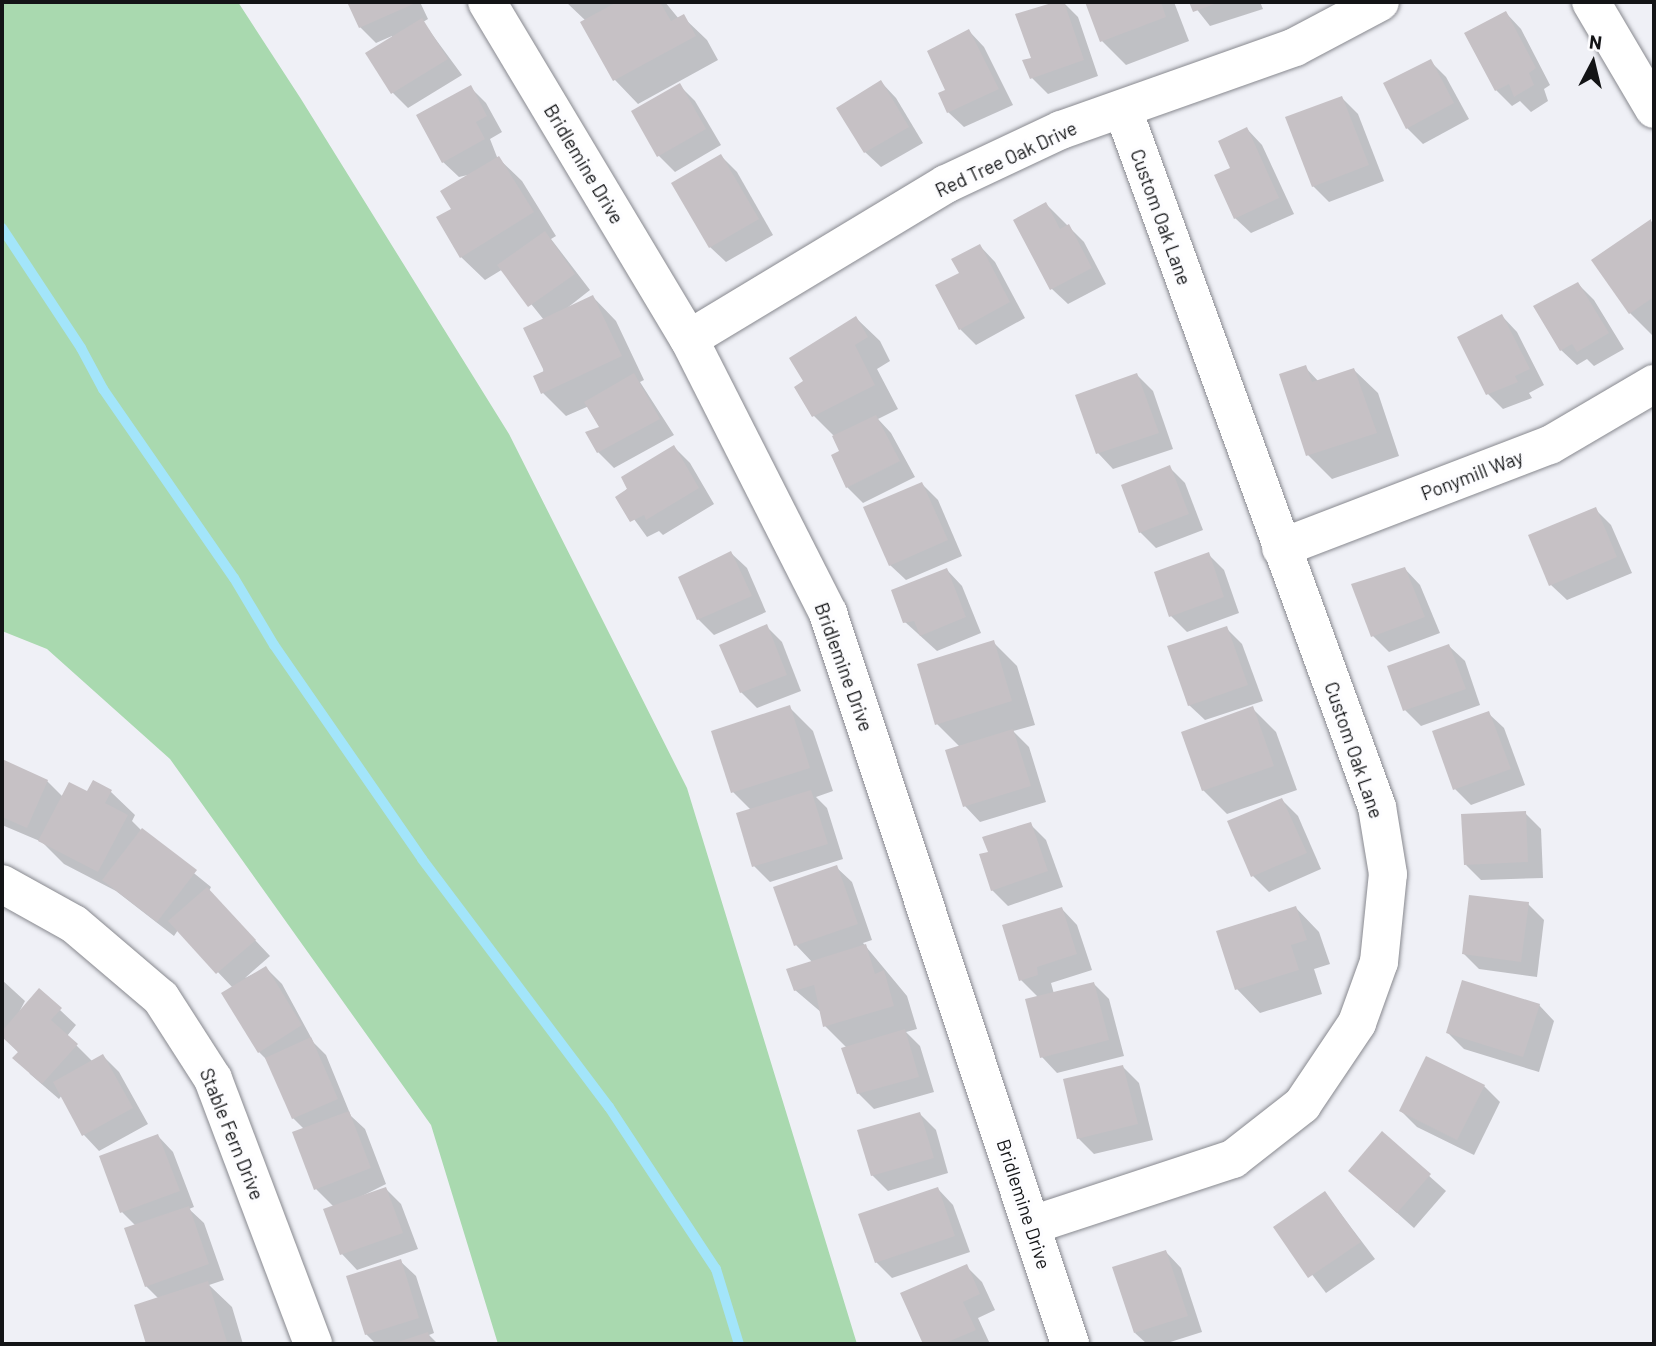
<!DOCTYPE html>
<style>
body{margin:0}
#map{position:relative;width:1656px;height:1346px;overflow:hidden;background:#eff0f6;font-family:Barlow,sans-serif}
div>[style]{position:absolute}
.green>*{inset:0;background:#a9d9af}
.shadow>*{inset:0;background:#0003}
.stream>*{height:10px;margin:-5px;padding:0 5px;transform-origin:5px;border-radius:5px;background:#a3e5fa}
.building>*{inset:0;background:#c6c1c5}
.roads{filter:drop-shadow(0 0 2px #88898f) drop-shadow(0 0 2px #88898f)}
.minor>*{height:38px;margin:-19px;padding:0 19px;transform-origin:19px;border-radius:19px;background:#fff}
span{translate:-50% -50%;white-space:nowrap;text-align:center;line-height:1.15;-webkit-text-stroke:7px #fdfdff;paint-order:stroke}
.street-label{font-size:19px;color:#131416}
.frame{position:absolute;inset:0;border:4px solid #131416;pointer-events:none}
.north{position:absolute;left:1558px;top:28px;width:70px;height:70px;-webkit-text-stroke:5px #fdfdff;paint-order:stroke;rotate:7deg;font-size:19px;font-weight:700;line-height:28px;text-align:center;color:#131416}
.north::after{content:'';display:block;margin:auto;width:24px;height:32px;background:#131416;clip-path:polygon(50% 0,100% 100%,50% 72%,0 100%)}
</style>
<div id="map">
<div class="green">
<i style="clip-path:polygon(2px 2px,238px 2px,301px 99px,509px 434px,687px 788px,857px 1344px,498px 1344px,431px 1125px,170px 759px,47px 649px,2px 631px)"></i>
</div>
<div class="shadow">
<i style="clip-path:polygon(349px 2px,420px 2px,428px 19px,423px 22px,462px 75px,408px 108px,392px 92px,392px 36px,376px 43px,360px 27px)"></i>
<i style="clip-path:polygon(566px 2px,665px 2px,679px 19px,683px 17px,707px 40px,718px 60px,638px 104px,615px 80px,586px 21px)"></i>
<i style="clip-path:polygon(1063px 2px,1078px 17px,1098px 76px,1048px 94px,1032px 78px,1033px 59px,1018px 15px)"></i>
<i style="clip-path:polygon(1087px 2px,1174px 2px,1189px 41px,1126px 65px,1102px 41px)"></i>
<i style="clip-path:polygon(1191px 2px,1260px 2px,1263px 9px,1210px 26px)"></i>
<i style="clip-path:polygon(1506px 13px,1521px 29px,1550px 85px,1544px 89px,1548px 101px,1531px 112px,1520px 101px,1512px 106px,1496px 90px)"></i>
<i style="clip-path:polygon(969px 31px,984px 47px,1013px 105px,964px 127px,948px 112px,947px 91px)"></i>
<i style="clip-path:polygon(1430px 61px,1446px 77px,1469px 119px,1423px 144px,1407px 128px)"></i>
<i style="clip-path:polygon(881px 82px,896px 98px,923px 143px,881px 167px,865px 152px)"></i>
<i style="clip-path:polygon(679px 85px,695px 101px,721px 145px,675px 172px,659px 156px,633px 112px)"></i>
<i style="clip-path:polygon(470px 87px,486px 103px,502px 132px,490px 139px,497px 157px,522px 181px,556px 236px,551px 239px,590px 290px,562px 312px,593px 297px,616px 321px,644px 380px,640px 382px,674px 435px,614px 468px,598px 452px,602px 428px,589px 406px,566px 416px,543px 393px,544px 320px,503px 269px,485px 280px,461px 257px,453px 209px,472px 174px,459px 177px,443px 162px)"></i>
<i style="clip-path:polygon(1342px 98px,1358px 114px,1384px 181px,1329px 202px,1313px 186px)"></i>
<i style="clip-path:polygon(1247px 129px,1262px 145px,1294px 214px,1251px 233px,1235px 218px)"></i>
<i style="clip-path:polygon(721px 156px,737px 172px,773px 235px,726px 262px,710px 247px)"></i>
<i style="clip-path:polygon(1046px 204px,1084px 242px,1106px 284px,1068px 304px,1052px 289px)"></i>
<i style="clip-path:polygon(1651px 221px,1654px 224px,1654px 337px,1630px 313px,1594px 261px)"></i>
<i style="clip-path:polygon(980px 246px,995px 262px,1025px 318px,976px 345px,960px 329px,962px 274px)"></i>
<i style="clip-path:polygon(1578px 284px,1594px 300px,1624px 349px,1594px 366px,1587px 359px,1577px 365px,1561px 350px)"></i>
<i style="clip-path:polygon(1502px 316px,1517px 332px,1544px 385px,1529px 393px,1532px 398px,1503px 409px,1487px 393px)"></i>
<i style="clip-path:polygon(856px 318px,880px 341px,890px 361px,877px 369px,898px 409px,878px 419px,891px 433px,915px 477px,863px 503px,847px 487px,833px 456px,841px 452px,834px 436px,814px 416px,805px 382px)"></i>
<i style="clip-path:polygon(1305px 367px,1319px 382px,1354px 370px,1378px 393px,1399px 456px,1332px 479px,1308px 455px)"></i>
<i style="clip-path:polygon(1137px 375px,1153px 391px,1173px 449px,1113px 469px,1098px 453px)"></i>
<i style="clip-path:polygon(674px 447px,690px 463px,714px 504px,663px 535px,659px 531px,647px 537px,618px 497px)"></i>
<i style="clip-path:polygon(1169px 467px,1185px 483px,1203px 530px,1156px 548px,1140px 532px)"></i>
<i style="clip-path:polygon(922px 484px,938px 500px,962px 556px,906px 580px,890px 565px)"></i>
<i style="clip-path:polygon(1595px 509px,1611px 525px,1632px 573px,1567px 600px,1551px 585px)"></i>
<i style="clip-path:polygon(731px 553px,747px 568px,766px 612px,714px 635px,698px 619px)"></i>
<i style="clip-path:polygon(1208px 554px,1224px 570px,1239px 613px,1187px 632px,1171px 616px)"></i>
<i style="clip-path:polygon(1405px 569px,1420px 585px,1440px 633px,1389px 652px,1373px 636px)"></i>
<i style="clip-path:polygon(947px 570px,962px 586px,981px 633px,937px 651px,905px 622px)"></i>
<i style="clip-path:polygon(766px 626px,782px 642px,801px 691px,757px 708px,741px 692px)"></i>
<i style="clip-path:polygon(1226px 628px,1242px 644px,1263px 701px,1205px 720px,1189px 705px)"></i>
<i style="clip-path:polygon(993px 642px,1017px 666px,1035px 725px,1013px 731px,1029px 747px,1046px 802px,980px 822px,965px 806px,960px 747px,937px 724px)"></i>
<i style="clip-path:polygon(1449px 646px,1465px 661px,1480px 705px,1421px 726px,1405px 710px,1389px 667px)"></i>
<i style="clip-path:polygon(789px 707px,813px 731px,833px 791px,816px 797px,827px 808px,843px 859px,770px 882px,754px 866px,751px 810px,733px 792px)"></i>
<i style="clip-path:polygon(1253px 709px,1276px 732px,1297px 790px,1227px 814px,1203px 790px)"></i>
<i style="clip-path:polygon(1488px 713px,1504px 728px,1525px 785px,1471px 805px,1455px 789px)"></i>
<i style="clip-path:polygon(2px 761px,47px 781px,63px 797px,88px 793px,94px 783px,111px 792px,135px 815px,132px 821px,142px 831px,211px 887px,209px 891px,270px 956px,245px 978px,266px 968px,282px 984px,314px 1043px,326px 1055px,351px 1116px,365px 1129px,386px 1184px,356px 1199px,386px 1189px,401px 1204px,418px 1249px,357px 1270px,342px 1254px,334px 1207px,316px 1189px,305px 1130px,293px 1118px,268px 1061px,259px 1052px,233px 988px,178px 930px,174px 936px,116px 891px,64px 864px,42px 842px,2px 825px)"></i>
<i style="clip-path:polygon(1282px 800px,1298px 816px,1321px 869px,1269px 892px,1253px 876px)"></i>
<i style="clip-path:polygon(1525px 813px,1541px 829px,1543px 878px,1481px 880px,1466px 865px)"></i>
<i style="clip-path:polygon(1030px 824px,1046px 840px,1063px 887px,1008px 906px,992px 890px,990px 853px)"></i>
<i style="clip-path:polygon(836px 867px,852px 882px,872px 940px,863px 943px,907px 996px,917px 1029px,906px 1032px,920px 1046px,934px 1092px,874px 1109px,858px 1093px,847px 1048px,825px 1026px,822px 1013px,795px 990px,813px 963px,796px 945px)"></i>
<i style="clip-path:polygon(1528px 904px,1544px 920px,1537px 977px,1479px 969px,1464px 954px)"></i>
<i style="clip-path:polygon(1296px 908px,1319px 932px,1330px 964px,1314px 969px,1322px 994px,1260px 1013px,1237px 989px)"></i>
<i style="clip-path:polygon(1062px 909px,1077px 925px,1092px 970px,1051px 983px,1054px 994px,1093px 983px,1109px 999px,1124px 1056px,1057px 1073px,1042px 1057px,1038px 997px,1021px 980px)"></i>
<i style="clip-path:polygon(2px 980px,25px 1001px,16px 1018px,60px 1010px,76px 1025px,67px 1036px,93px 1062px,103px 1056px,119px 1072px,148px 1124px,99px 1151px,84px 1135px,62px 1095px,59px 1099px,30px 1074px,19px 1053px,2px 1035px)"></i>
<i style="clip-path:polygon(1539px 1005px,1554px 1021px,1539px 1072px,1464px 1049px,1448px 1033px)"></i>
<i style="clip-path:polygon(1123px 1067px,1139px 1083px,1153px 1140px,1094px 1154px,1078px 1138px)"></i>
<i style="clip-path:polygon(1484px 1086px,1500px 1102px,1474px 1155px,1417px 1127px,1401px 1111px)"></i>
<i style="clip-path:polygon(920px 1114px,936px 1130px,948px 1173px,888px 1191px,872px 1175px)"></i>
<i style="clip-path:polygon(1382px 1134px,1446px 1191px,1414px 1228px,1350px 1171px)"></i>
<i style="clip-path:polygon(158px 1136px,173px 1152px,194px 1207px,189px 1209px,204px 1223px,224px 1280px,209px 1285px,232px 1307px,243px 1344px,148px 1344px,136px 1306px,159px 1299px,146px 1286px,136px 1226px,122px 1212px)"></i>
<i style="clip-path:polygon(938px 1189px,953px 1205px,970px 1252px,892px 1278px,876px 1262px)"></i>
<i style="clip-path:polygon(1325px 1193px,1375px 1259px,1326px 1293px,1276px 1227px)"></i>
<i style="clip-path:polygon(1166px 1252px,1181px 1268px,1202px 1332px,1164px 1344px,1147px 1344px,1135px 1333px)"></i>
<i style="clip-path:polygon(400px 1261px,416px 1276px,434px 1333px,429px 1335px,438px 1344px,376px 1344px,366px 1334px)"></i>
<i style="clip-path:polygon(966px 1266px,982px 1282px,995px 1310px,978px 1318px,990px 1344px,925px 1344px,903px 1294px)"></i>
</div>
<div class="stream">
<i style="left:2px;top:228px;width:144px;rotate:56.6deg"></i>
<i style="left:81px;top:348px;width:47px;rotate:61.8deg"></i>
<i style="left:103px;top:389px;width:230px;rotate:55.3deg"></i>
<i style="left:234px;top:578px;width:78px;rotate:59.2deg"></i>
<i style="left:274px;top:645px;width:260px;rotate:55.3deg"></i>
<i style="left:422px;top:859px;width:311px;rotate:53deg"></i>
<i style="left:609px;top:1107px;width:194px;rotate:56.6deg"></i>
<i style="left:716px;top:1269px;width:78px;rotate:73deg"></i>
</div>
<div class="building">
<i style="clip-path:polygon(347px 2px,418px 2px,359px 28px)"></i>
<i style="clip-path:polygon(617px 2px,660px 2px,671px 21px,684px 14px,696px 36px,613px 81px,580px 22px)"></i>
<i style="clip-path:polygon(1055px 2px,1064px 2px,1084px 60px,1030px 79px,1022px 60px,1031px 58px,1015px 14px)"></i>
<i style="clip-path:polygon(1085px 2px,1161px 2px,1166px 17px,1100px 42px)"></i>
<i style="clip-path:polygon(1189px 2px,1220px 2px,1193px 12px)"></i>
<i style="clip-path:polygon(1506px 11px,1536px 68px,1529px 73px,1534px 85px,1514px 97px,1509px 84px,1495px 91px,1464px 33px)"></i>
<i style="clip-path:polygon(422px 18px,448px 59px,391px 94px,365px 53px)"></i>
<i style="clip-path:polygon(969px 29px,999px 89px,947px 113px,938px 93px,945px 90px,927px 51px)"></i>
<i style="clip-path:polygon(1431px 59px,1454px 103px,1406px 129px,1383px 83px)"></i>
<i style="clip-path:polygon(881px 80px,909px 127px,864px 153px,836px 108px)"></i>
<i style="clip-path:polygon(680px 83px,706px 129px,657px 157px,631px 111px)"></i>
<i style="clip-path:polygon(471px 85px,487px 116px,476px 122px,485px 139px,442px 163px,416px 115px)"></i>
<i style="clip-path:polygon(1342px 96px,1369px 165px,1312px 187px,1285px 117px)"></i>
<i style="clip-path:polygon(1247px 127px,1279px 198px,1234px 219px,1214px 175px,1230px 168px,1218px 141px)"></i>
<i style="clip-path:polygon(721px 154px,759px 219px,709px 248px,671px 183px)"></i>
<i style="clip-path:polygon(499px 156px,534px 212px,460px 258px,436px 217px,451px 209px,440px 191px)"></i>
<i style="clip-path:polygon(1046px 202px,1060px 229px,1069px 224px,1092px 268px,1050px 290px,1013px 220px)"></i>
<i style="clip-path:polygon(1651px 219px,1654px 297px,1629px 314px,1591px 260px)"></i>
<i style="clip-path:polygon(545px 231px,575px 274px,528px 307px,497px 265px)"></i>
<i style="clip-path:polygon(980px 244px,1010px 302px,959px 330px,935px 285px,959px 273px,951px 259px)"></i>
<i style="clip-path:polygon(1578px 282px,1609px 333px,1577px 352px,1572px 344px,1560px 351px,1533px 306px)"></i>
<i style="clip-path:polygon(593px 295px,622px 356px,541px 394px,533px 376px,544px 371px,523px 328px)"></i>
<i style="clip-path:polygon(1502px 314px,1530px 369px,1515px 376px,1518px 382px,1486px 395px,1457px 337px)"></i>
<i style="clip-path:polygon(856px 316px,868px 337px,855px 345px,875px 385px,812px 417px,794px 387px,803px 381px,789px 358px)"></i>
<i style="clip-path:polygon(1306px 365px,1312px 382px,1354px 368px,1377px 433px,1306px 456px,1279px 374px)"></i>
<i style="clip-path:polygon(634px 373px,660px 419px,597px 453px,585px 432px,599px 427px,584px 402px)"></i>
<i style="clip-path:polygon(1137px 373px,1159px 433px,1096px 454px,1075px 395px)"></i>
<i style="clip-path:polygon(876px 415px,900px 461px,846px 488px,831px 455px,839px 451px,832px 436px)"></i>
<i style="clip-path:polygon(674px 445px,699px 488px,646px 520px,644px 515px,630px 522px,615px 497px,627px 489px,621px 477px)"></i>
<i style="clip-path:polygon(1170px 465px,1189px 514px,1139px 533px,1121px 485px)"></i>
<i style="clip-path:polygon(922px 482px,948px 540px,889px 566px,863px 507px)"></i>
<i style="clip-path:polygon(1596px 507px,1617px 557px,1549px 586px,1528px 535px)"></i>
<i style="clip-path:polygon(731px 551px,752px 596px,697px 620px,678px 577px)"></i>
<i style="clip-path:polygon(1209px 552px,1224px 597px,1169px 617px,1154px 572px)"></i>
<i style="clip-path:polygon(1405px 567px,1425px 617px,1371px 637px,1351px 584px)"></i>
<i style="clip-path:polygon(947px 568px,966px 617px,920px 636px,914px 621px,903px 623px,891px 590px)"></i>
<i style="clip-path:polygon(767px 624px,787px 675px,740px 693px,719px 645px)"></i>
<i style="clip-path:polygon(1227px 626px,1248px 685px,1188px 706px,1167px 646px)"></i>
<i style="clip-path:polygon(994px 640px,1012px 701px,935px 725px,917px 664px)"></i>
<i style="clip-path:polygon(1449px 644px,1466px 689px,1403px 711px,1387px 666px)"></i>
<i style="clip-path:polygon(790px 705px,810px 768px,731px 793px,711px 731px)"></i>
<i style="clip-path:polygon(1253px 706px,1274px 766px,1202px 791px,1181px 732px)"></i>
<i style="clip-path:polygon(1489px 711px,1511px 769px,1453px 790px,1432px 731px)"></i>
<i style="clip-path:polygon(1013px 729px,1031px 786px,963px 807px,945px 750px)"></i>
<i style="clip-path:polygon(2px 759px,48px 780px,27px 828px,2px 817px)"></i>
<i style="clip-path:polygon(93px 780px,112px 790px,105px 803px,128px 815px,98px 872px,38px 841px,69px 782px,87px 791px)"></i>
<i style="clip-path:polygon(811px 790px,828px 844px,752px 867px,736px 813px)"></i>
<i style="clip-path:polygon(1282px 798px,1307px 853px,1251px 877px,1227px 821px)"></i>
<i style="clip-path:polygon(1526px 811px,1528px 862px,1464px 865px,1461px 814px)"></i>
<i style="clip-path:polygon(1031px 822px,1048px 871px,991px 891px,979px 854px,988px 852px,982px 837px)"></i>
<i style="clip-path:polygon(142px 828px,197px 870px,157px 922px,102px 880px)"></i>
<i style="clip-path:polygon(837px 865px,858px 924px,794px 946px,773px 887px)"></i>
<i style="clip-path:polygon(207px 887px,256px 940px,216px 974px,168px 921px)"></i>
<i style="clip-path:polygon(1469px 895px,1529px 902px,1521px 962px,1462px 954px)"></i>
<i style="clip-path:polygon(1296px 906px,1307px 940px,1291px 945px,1299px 970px,1235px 990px,1216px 931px)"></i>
<i style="clip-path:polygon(1062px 907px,1077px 954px,1037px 967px,1038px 975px,1019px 981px,1002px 925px)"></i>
<i style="clip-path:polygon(866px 944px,875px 974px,884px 970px,894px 1006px,823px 1027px,814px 985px,794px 991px,786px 969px)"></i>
<i style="clip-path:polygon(266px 966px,302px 1025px,258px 1053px,221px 993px)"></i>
<i style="clip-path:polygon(1462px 980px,1540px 1004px,1523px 1057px,1446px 1033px)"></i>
<i style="clip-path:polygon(1094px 982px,1109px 1040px,1040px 1058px,1025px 999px)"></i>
<i style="clip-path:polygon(39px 988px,62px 1008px,51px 1020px,78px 1044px,42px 1084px,12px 1058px,18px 1052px,2px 1037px,2px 1031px)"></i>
<i style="clip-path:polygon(905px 1029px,919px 1077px,857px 1094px,841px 1048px)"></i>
<i style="clip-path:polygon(311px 1037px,338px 1099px,292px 1119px,265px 1058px)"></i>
<i style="clip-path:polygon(103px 1054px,133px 1108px,82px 1136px,53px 1082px)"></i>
<i style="clip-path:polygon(1426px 1056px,1485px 1085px,1457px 1140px,1399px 1111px)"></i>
<i style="clip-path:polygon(1123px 1065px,1138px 1124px,1077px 1139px,1063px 1079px)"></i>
<i style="clip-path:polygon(349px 1111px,371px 1168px,314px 1190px,292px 1132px)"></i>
<i style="clip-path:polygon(920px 1112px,934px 1158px,871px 1176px,857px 1130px)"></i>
<i style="clip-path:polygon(1382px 1131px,1431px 1174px,1397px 1213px,1348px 1171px)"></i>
<i style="clip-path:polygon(158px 1134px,180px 1191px,120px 1213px,99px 1156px)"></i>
<i style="clip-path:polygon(386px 1187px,403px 1233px,340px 1255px,323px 1209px)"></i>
<i style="clip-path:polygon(938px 1187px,955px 1236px,875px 1263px,858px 1214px)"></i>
<i style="clip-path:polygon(1325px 1191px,1361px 1242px,1308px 1278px,1273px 1227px)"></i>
<i style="clip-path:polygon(189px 1206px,209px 1264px,145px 1287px,124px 1228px)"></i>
<i style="clip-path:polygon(1166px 1250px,1188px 1316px,1134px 1333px,1112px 1267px)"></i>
<i style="clip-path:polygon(401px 1259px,419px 1318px,365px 1335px,346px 1276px)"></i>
<i style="clip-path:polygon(967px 1264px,980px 1294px,963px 1302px,976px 1330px,943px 1344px,923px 1344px,900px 1293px)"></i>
<i style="clip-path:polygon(208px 1281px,227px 1342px,146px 1344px,134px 1305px)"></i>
<i style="clip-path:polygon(428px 1332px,432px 1344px,392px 1344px)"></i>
</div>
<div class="roads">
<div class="minor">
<i style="left:487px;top:2px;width:393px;rotate:59.1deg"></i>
<i style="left:689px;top:339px;width:307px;rotate:63.1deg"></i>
<i style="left:828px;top:613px;width:770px;rotate:71.68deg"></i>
<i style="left:1591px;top:2px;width:124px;rotate:59.5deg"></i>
<i style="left:689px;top:339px;width:300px;rotate:-31.1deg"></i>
<i style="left:946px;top:184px;width:127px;rotate:-25.2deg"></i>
<i style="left:1061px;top:130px;width:248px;rotate:-19.5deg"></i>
<i style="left:1295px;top:47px;width:96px;rotate:-27.9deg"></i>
<i style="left:1281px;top:548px;width:288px;rotate:-21deg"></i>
<i style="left:1550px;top:445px;width:121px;rotate:-30.4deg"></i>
<i style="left:2px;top:884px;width:82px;rotate:29.1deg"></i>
<i style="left:74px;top:924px;width:114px;rotate:40.4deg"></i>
<i style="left:161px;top:998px;width:96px;rotate:57.3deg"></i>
<i style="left:213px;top:1079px;width:283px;rotate:69.3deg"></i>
<i style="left:1032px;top:1225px;width:212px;rotate:-18.2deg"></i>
<i style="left:1233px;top:1159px;width:88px;rotate:-38deg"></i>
<i style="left:1302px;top:1105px;width:99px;rotate:-56.1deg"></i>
<i style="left:1357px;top:1023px;width:65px;rotate:-70.2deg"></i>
<i style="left:1379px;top:962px;width:88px;rotate:-84.2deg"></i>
<i style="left:1388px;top:874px;width:68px;rotate:-99.3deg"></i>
<i style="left:1377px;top:807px;width:742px;rotate:-110.02deg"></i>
</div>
</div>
<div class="street-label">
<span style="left:1006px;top:159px;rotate:-25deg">Red Tree Oak Drive</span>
<span style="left:584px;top:164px;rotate:59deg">Bridlemine Drive</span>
<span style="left:1161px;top:217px;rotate:70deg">Custom Oak Lane</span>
<span style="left:1472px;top:475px;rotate:-21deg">Ponymill Way</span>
<span style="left:844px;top:667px;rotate:70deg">Bridlemine Drive</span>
<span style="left:1354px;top:750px;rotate:71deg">Custom Oak Lane</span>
<span style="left:232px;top:1134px;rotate:68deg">Stable Fern Drive</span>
<span style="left:1024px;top:1204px;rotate:72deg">Bridlemine Drive</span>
</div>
<div class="frame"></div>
<div class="north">N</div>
</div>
